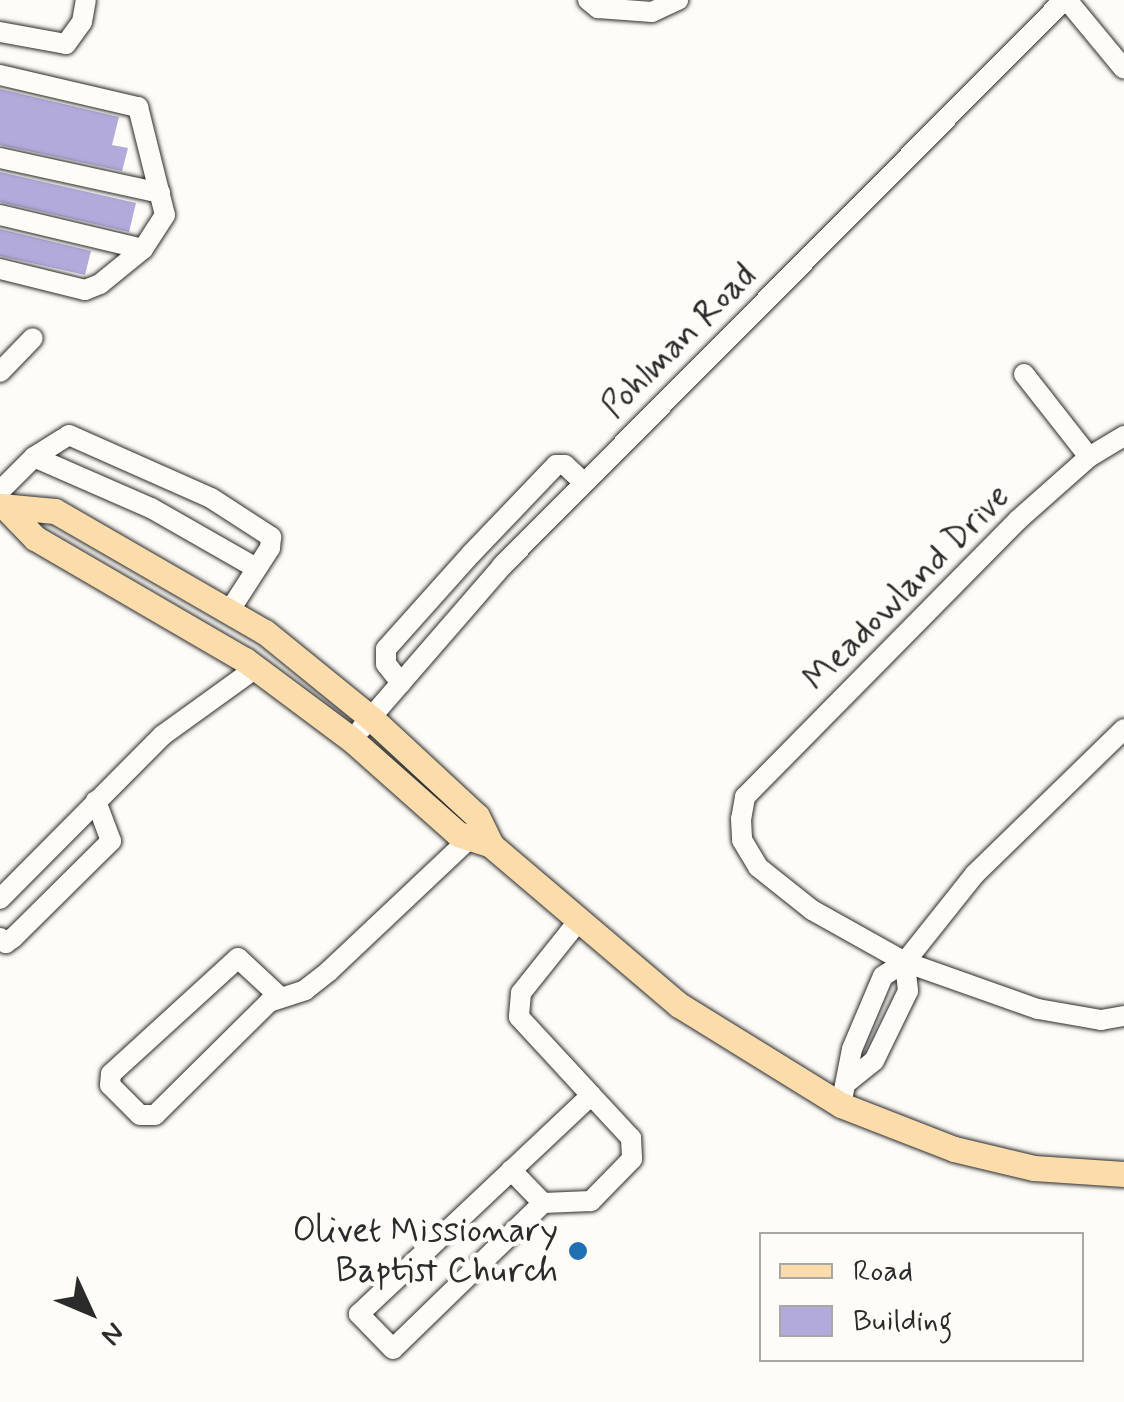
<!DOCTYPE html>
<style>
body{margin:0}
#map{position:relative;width:1124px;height:1402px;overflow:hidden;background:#fdfcf7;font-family:Mynerve,sans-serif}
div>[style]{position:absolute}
.building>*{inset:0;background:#b2aadb}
.roads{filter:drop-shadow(0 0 2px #2b2b2b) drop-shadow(0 0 2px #2b2b2b)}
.minor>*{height:20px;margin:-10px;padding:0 10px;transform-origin:10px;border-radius:10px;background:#fdfcf7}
.major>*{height:25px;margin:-12.5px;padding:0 12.5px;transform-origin:12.5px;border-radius:12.5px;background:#fddcac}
.dots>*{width:28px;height:28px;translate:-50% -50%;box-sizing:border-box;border:5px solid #fdfcf7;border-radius:50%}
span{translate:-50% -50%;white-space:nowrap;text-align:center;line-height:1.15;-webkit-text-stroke:9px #fdfcf7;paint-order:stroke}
.street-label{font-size:35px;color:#2b2b2b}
.poi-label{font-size:35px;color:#2b2b2b}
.right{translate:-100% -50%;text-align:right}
.legend{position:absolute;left:759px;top:1232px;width:325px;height:130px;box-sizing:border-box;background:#fdfcf7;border:2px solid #a9a8a5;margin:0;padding:12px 18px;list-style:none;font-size:30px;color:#2b2b2b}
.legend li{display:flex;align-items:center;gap:20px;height:50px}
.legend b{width:50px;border:2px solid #a9a8a5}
.north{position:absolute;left:40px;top:1262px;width:100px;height:100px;-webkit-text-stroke:8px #fdfcf7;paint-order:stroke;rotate:134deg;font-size:28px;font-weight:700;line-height:40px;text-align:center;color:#2b2b2b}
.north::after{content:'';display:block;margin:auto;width:35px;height:45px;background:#2b2b2b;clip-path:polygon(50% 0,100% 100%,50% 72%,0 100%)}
</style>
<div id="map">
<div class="building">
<i style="clip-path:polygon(0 89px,119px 117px,112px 145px,128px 148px,122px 171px,0 145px)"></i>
<i style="clip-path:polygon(0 172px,136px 203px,129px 232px,0 202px)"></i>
<i style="clip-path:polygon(0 229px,91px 251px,85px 275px,0 256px)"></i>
</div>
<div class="roads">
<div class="minor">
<i style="left:588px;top:0;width:13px;rotate:39deg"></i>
<i style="left:598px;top:8px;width:54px;rotate:4.2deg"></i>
<i style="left:652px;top:12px;width:29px;rotate:-25deg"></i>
<i style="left:1067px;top:0;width:89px;rotate:50.4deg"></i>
<i style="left:0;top:32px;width:67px;rotate:10.3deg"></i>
<i style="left:66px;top:44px;width:27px;rotate:-54deg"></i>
<i style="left:82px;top:22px;width:22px;rotate:-80deg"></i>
<i style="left:0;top:75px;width:142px;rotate:13.1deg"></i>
<i style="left:138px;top:107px;width:111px;rotate:76deg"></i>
<i style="left:165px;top:215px;width:40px;rotate:122.9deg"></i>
<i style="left:143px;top:249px;width:55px;rotate:140.9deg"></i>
<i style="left:100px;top:284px;width:16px;rotate:158deg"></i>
<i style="left:85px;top:290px;width:88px;rotate:-166.1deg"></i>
<i style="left:0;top:158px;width:164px;rotate:12.3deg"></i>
<i style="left:0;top:215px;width:147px;rotate:13.4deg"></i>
<i style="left:0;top:372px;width:47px;rotate:-45.9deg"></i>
<i style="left:1024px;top:374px;width:105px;rotate:51.9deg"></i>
<i style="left:1124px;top:436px;width:41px;rotate:149deg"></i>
<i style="left:1089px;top:457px;width:95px;rotate:138.4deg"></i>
<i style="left:1018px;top:520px;width:389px;rotate:134.6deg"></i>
<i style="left:745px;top:797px;width:22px;rotate:100deg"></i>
<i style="left:741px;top:819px;width:21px;rotate:87deg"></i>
<i style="left:742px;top:840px;width:31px;rotate:59deg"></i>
<i style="left:758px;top:867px;width:69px;rotate:38.5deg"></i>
<i style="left:812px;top:910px;width:107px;rotate:29.2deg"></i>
<i style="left:905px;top:962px;width:141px;rotate:19.5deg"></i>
<i style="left:1038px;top:1009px;width:64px;rotate:9.9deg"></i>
<i style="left:1101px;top:1020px;width:23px;rotate:-10deg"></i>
<i style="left:34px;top:457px;width:128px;rotate:23.6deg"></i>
<i style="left:151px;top:508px;width:121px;rotate:29.7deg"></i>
<i style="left:0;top:491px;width:48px;rotate:-45deg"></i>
<i style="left:34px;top:457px;width:41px;rotate:-32.2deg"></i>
<i style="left:69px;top:435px;width:155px;rotate:23.9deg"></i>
<i style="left:211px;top:498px;width:72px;rotate:33deg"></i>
<i style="left:271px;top:537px;width:11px;rotate:95deg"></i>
<i style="left:270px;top:548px;width:74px;rotate:122.8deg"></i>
<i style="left:401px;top:683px;width:24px;rotate:-128deg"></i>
<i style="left:386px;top:664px;width:15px;rotate:-90deg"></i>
<i style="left:386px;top:649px;width:127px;rotate:-48.2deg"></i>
<i style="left:471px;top:554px;width:123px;rotate:-46.3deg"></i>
<i style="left:556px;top:465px;width:9px"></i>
<i style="left:565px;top:465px;width:26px;rotate:43deg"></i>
<i style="left:361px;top:729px;width:216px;rotate:-49.1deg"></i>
<i style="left:502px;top:566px;width:798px;rotate:-45.2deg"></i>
<i style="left:0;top:899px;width:231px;rotate:-45.2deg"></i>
<i style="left:163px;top:735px;width:115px;rotate:-35.8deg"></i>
<i style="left:580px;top:919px;width:95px;rotate:128.6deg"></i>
<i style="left:521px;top:993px;width:24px;rotate:95deg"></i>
<i style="left:519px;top:1017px;width:106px;rotate:47.3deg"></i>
<i style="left:591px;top:1095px;width:59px;rotate:47.1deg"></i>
<i style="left:631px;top:1138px;width:21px;rotate:87deg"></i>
<i style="left:632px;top:1159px;width:59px;rotate:134.3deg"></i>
<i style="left:591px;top:1201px;width:48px;rotate:177.6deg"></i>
<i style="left:543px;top:1203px;width:209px;rotate:135.8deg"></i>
<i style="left:393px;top:1349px;width:49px;rotate:-134.2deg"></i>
<i style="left:359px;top:1314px;width:319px;rotate:-43.3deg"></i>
<i style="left:0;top:938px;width:8px;rotate:40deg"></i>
<i style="left:6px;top:943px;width:9px;rotate:-36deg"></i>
<i style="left:13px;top:938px;width:138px;rotate:-44.7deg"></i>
<i style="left:111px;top:841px;width:43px;rotate:-110.6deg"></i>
<i style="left:279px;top:996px;width:56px;rotate:-137.2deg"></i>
<i style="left:238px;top:958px;width:172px;rotate:137.6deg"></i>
<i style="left:111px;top:1074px;width:11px;rotate:95deg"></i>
<i style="left:110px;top:1085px;width:42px;rotate:45deg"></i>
<i style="left:140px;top:1115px;width:15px"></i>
<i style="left:155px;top:1115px;width:161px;rotate:-44.7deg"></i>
<i style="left:269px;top:1002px;width:38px;rotate:-18deg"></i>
<i style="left:305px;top:990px;width:31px;rotate:-38deg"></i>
<i style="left:329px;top:971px;width:194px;rotate:-43.3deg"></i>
<i style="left:849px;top:1081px;width:32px;rotate:-39deg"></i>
<i style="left:874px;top:1061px;width:78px;rotate:-64.1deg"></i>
<i style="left:908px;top:991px;width:29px;rotate:-96deg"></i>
<i style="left:841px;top:1105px;width:57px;rotate:-78.9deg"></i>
<i style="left:852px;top:1049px;width:79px;rotate:-67deg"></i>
<i style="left:883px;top:976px;width:26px;rotate:-32deg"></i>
<i style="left:905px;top:962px;width:112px;rotate:-51.5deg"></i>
<i style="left:975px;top:874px;width:208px;rotate:-44.2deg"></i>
<i style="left:511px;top:1170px;width:46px;rotate:45.9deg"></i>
</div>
<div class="major">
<i style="left:1px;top:506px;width:54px;rotate:5.3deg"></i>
<i style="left:55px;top:511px;width:242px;rotate:30deg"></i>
<i style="left:265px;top:632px;width:136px;rotate:39.1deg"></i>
<i style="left:371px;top:718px;width:144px;rotate:42.8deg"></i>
<i style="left:477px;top:816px;width:32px;rotate:64deg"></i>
<i style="left:6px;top:508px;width:42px;rotate:46deg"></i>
<i style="left:35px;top:538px;width:243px;rotate:30.2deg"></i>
<i style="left:245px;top:660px;width:132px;rotate:36.7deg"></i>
<i style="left:351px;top:739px;width:143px;rotate:41.6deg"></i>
<i style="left:458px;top:834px;width:35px;rotate:18deg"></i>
<i style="left:491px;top:845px;width:247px;rotate:40.4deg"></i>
<i style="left:679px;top:1005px;width:190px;rotate:31.7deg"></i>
<i style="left:841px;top:1105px;width:121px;rotate:21.3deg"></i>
<i style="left:954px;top:1149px;width:82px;rotate:13.4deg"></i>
<i style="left:1034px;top:1168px;width:90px;rotate:3.8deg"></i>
</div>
</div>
<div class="dots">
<i style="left:578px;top:1251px;background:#1f6fb2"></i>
</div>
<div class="street-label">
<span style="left:679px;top:341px;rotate:-45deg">Pohlman Road</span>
<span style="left:907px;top:588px;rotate:-45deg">Meadowland Drive</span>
</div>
<div class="poi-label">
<span class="right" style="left:558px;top:1251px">Olivet Missionary<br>Baptist Church</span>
</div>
<ul class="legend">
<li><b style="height:12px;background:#fddcac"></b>Road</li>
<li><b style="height:28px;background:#b2aadb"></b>Building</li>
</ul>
<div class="north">N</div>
</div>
